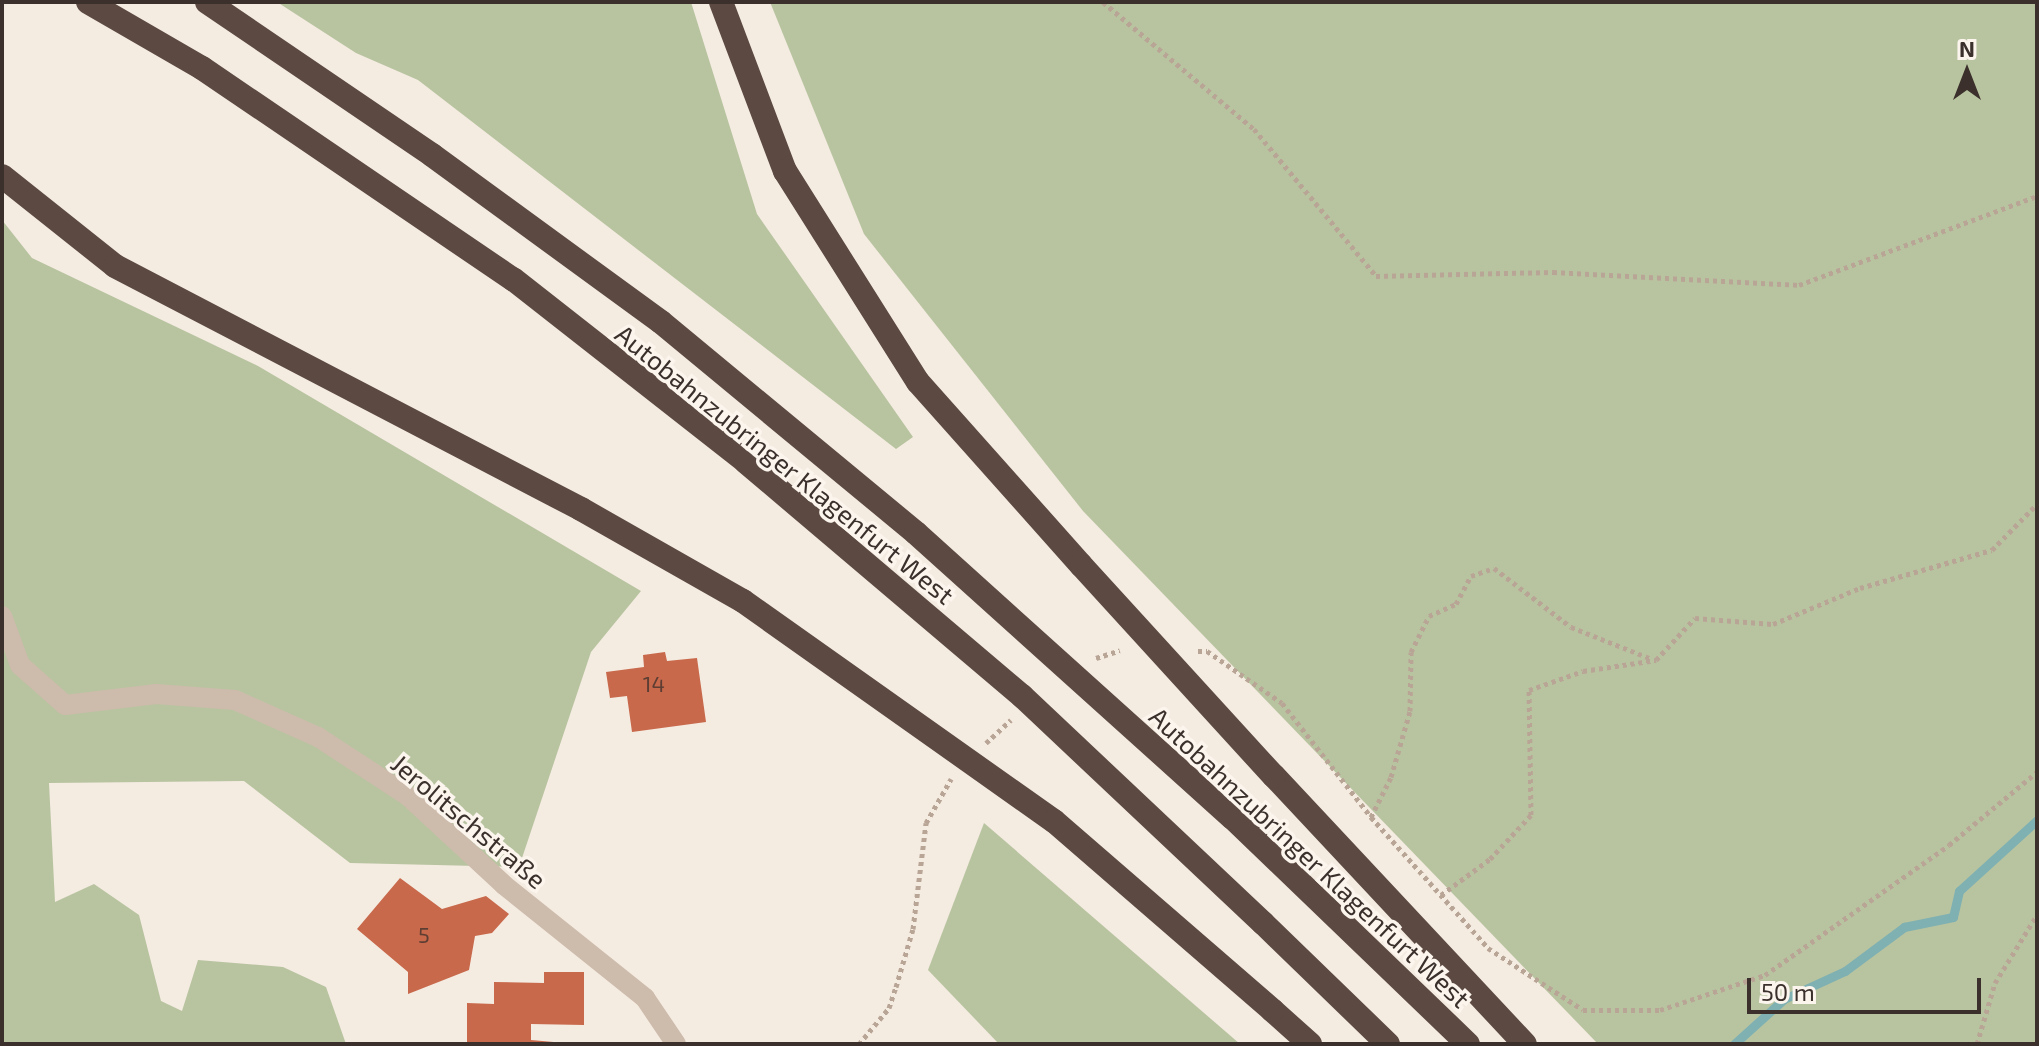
<!DOCTYPE html>
<meta charset="utf-8">
<style>
body{margin:0}
#map{position:relative;width:2039px;height:1046px;overflow:hidden;background:#f4ebe1;font-family:"Exo 2",sans-serif}
div>[style]{position:absolute}
.green>*{inset:0;background:#b8c4a0}
.stream>*{height:9px;margin:-4.5px;padding:0 4.5px;transform-origin:4.5px;border-radius:4.5px;background:#7fb0b2}
.building>*{inset:0;background:#c8694b}
.path>*{height:5px;margin-top:-2.5px;transform-origin:0;background:repeating-linear-gradient(90deg,#b9a596 0 4px,transparent 0 8px)}
.street>*{height:20px;margin:-10px;padding:0 10px;transform-origin:10px;border-radius:10px;background:#cdbbac}
.highway>*{height:24px;margin:-12px;padding:0 12px;transform-origin:12px;border-radius:12px;background:#5c4a42}
.highway-bridge>*{height:24px;margin:-12px;padding:0 12px;transform-origin:12px;border-radius:12px;background:#5c4a42}
span{translate:-50% -50%;white-space:nowrap;text-align:center;line-height:1.15;-webkit-text-stroke:7px #fbf5ee;paint-order:stroke}
.number-label{font-size:22px;color:#5e3e33}
.number-label span{-webkit-text-stroke-width:0}
.street-label{font-size:26px;color:#3b302b}
.frame{position:absolute;inset:0;border:4px solid #3b302b;pointer-events:none}
.north{position:absolute;left:1927px;top:32px;width:80px;height:80px;-webkit-text-stroke:6px #fbf5ee;paint-order:stroke;rotate:0deg;font-size:22px;font-weight:700;line-height:32px;text-align:center;color:#3b302b}
.north::after{content:'';display:block;margin:auto;width:28px;height:36px;background:#3b302b;clip-path:polygon(50% 0,100% 100%,50% 72%,0 100%)}
.scale{position:absolute;left:1747px;top:978px;width:234px;height:36px;box-sizing:border-box;border:4px solid #3b302b;border-top:0;padding-left:10px;font-size:24px;line-height:28px;white-space:nowrap;color:#3b302b;-webkit-text-stroke:6px #fbf5ee;paint-order:stroke}
</style>
<div id="map">
<div class="green">
<i style="clip-path:polygon(277px 2px,691px 2px,757px 214px,913px 437px,896px 449px,418px 80px,356px 53px)"></i>
<i style="clip-path:polygon(770px 2px,2037px 2px,2037px 1044px,1598px 1044px,1083px 511px,864px 234px)"></i>
<i style="clip-path:polygon(2px 220px,32px 258px,258px 366px,641px 591px,591px 652px,519px 867px,350px 863px,244px 781px,49px 783px,55px 902px,94px 884px,139px 915px,161px 1001px,182px 1011px,198px 960px,283px 967px,326px 987px,346px 1044px,2px 1044px)"></i>
<i style="clip-path:polygon(984px 823px,1240px 1044px,999px 1044px,928px 970px)"></i>
</div>
<div class="stream">
<i style="left:1734px;top:1044px;width:67px;rotate:-42deg"></i>
<i style="left:1784px;top:999px;width:67px;rotate:-24.7deg"></i>
<i style="left:1845px;top:971px;width:74px;rotate:-36.7deg"></i>
<i style="left:1904px;top:927px;width:50px;rotate:-11.5deg"></i>
<i style="left:1953px;top:917px;width:27px;rotate:-77deg"></i>
<i style="left:1959px;top:891px;width:105px;rotate:-42.3deg"></i>
</div>
<div class="building">
<i style="clip-path:polygon(665px 652px,667px 661px,697px 658px,706px 722px,632px 732px,627px 696px,610px 698px,606px 672px,644px 667px,643px 655px)"></i>
<i style="clip-path:polygon(400px 878px,442px 909px,486px 896px,509px 914px,492px 933px,475px 936px,469px 970px,408px 994px,408px 972px,357px 929px)"></i>
<i style="clip-path:polygon(544px 972px,584px 972px,584px 1025px,531px 1024px,531px 1040px,576px 1044px,467px 1044px,467px 1003px,494px 1004px,494px 982px,544px 983px)"></i>
</div>
<div class="path">
<i style="left:1103px;top:2px;width:197px;rotate:40.1deg"></i>
<i style="left:1254px;top:129px;width:191px;rotate:50.3deg"></i>
<i style="left:1376px;top:276px;width:177px;rotate:-1.3deg"></i>
<i style="left:1553px;top:272px;width:246px;rotate:3deg"></i>
<i style="left:1799px;top:285px;width:254px;rotate:-20.5deg"></i>
<i style="left:1198px;top:651px;width:9px"></i>
<i style="left:1207px;top:651px;width:91px;rotate:34.7deg"></i>
<i style="left:1282px;top:703px;width:145px;rotate:52deg"></i>
<i style="left:1371px;top:817px;width:176px;rotate:48.2deg"></i>
<i style="left:1488px;top:948px;width:113px;rotate:33.1deg"></i>
<i style="left:1583px;top:1010px;width:77px"></i>
<i style="left:1660px;top:1010px;width:111px;rotate:-18.4deg"></i>
<i style="left:1765px;top:975px;width:225px;rotate:-35.2deg"></i>
<i style="left:1949px;top:845px;width:114px;rotate:-39.7deg"></i>
<i style="left:1096px;top:658px;width:25px;rotate:-18deg"></i>
<i style="left:986px;top:743px;width:34px;rotate:-43deg"></i>
<i style="left:1371px;top:817px;width:45px;rotate:-63.4deg"></i>
<i style="left:1391px;top:777px;width:69px;rotate:-73.9deg"></i>
<i style="left:1410px;top:711px;width:59px;rotate:-89deg"></i>
<i style="left:1411px;top:652px;width:40px;rotate:-63.4deg"></i>
<i style="left:1429px;top:616px;width:30px;rotate:-24deg"></i>
<i style="left:1456px;top:604px;width:32px;rotate:-62deg"></i>
<i style="left:1471px;top:576px;width:24px;rotate:-19deg"></i>
<i style="left:1494px;top:568px;width:97px;rotate:37.5deg"></i>
<i style="left:1571px;top:627px;width:87px;rotate:21.6deg"></i>
<i style="left:1441px;top:895px;width:61px;rotate:-36.3deg"></i>
<i style="left:1490px;top:859px;width:60px;rotate:-47deg"></i>
<i style="left:1531px;top:815px;width:125px;rotate:-90.9deg"></i>
<i style="left:1529px;top:690px;width:57px;rotate:-19.4deg"></i>
<i style="left:1583px;top:671px;width:74px;rotate:-8.6deg"></i>
<i style="left:1656px;top:660px;width:57px;rotate:-47.1deg"></i>
<i style="left:1695px;top:618px;width:78px;rotate:4.4deg"></i>
<i style="left:1773px;top:624px;width:94px;rotate:-22.5deg"></i>
<i style="left:1860px;top:588px;width:137px;rotate:-16.1deg"></i>
<i style="left:1992px;top:550px;width:64px;rotate:-45.6deg"></i>
<i style="left:859px;top:1044px;width:47px;rotate:-50.2deg"></i>
<i style="left:889px;top:1008px;width:22px;rotate:-72deg"></i>
<i style="left:896px;top:987px;width:60px;rotate:-73.7deg"></i>
<i style="left:913px;top:929px;width:107px;rotate:-83deg"></i>
<i style="left:926px;top:823px;width:51px;rotate:-60.4deg"></i>
<i style="left:1977px;top:1044px;width:64px;rotate:-73.6deg"></i>
<i style="left:1995px;top:983px;width:80px;rotate:-58.3deg"></i>
</div>
<div class="street">
<i style="left:2px;top:616px;width:52px;rotate:69.8deg"></i>
<i style="left:20px;top:665px;width:60px;rotate:41.6deg"></i>
<i style="left:65px;top:705px;width:92px;rotate:-6.9deg"></i>
<i style="left:156px;top:694px;width:79px;rotate:4.3deg"></i>
<i style="left:235px;top:700px;width:91px;rotate:24deg"></i>
<i style="left:318px;top:737px;width:108px;rotate:33.2deg"></i>
<i style="left:408px;top:796px;width:131px;rotate:42.8deg"></i>
<i style="left:504px;top:885px;width:181px;rotate:38.7deg"></i>
<i style="left:645px;top:998px;width:55px;rotate:56deg"></i>
</div>
<div class="highway">
<i style="left:88px;top:2px;width:132px;rotate:30.1deg"></i>
<i style="left:202px;top:68px;width:376px;rotate:34.2deg"></i>
<i style="left:513px;top:279px;width:296px;rotate:38.1deg"></i>
<i style="left:207px;top:2px;width:272px;rotate:34.2deg"></i>
<i style="left:432px;top:155px;width:283px;rotate:36.1deg"></i>
<i style="left:661px;top:322px;width:331px;rotate:39.6deg"></i>
<i style="left:721px;top:2px;width:181px;rotate:69.3deg"></i>
<i style="left:785px;top:171px;width:249px;rotate:57.8deg"></i>
<i style="left:918px;top:382px;width:245px;rotate:48.3deg"></i>
<i style="left:2px;top:176px;width:144px;rotate:38.5deg"></i>
<i style="left:115px;top:266px;width:526px;rotate:27.54deg"></i>
<i style="left:1274px;top:776px;width:367px;rotate:46.9deg"></i>
<i style="left:1233px;top:818px;width:326px;rotate:43.9deg"></i>
<i style="left:1263px;top:923px;width:174px;rotate:44.1deg"></i>
<i style="left:1272px;top:1010px;width:51px;rotate:41.8deg"></i>
</div>
<div class="highway-bridge">
<i style="left:746px;top:462px;width:362px;rotate:40.3deg"></i>
<i style="left:1022px;top:696px;width:331px;rotate:43.3deg"></i>
<i style="left:581px;top:509px;width:186px;rotate:29.6deg"></i>
<i style="left:743px;top:601px;width:381px;rotate:35.3deg"></i>
<i style="left:1054px;top:821px;width:289px;rotate:40.9deg"></i>
<i style="left:916px;top:533px;width:426px;rotate:42deg"></i>
<i style="left:1081px;top:565px;width:286px;rotate:47.6deg"></i>
</div>
<div class="number-label">
<span style="left:654px;top:684px">14</span>
<span style="left:424px;top:935px">5</span>
</div>
<div class="street-label">
<span style="left:785px;top:464px;rotate:39deg">Autobahnzubringer Klagenfurt West</span>
<span style="left:469px;top:821px;rotate:40deg">Jerolitschstraße</span>
<span style="left:1310px;top:857px;rotate:43deg">Autobahnzubringer Klagenfurt West</span>
</div>
<div class="frame"></div>
<div class="north">N</div>
<div class="scale">50 m</div>
</div>
